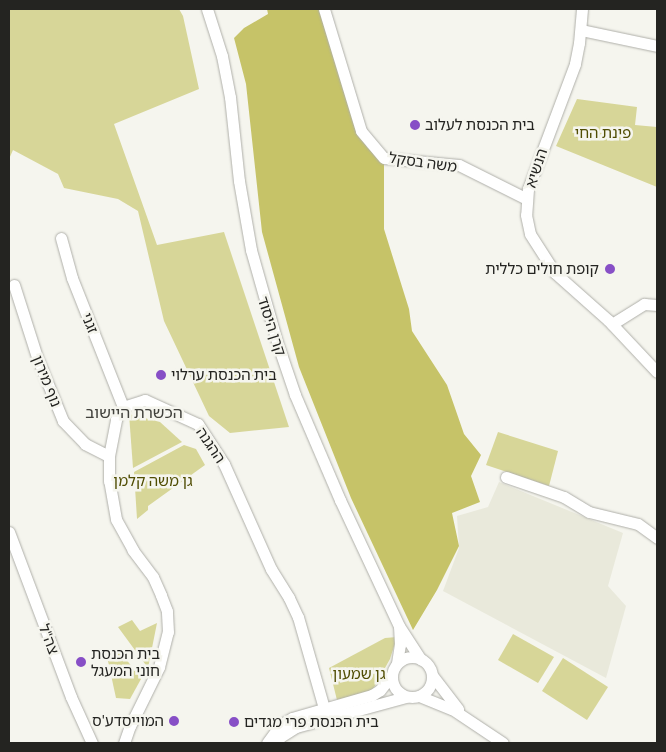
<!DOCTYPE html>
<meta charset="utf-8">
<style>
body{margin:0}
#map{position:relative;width:666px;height:752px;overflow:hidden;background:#f5f5ee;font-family:"Titillium Web","Noto Sans Hebrew",sans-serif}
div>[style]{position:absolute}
.built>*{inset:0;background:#e9e9db}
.green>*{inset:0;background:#d7d698}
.forest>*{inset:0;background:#c6c368}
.roads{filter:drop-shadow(0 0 1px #afafa9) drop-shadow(0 0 1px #afafa9)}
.minor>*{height:11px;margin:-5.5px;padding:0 5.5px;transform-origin:5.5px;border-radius:5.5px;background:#fff}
.minor>.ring{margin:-5.5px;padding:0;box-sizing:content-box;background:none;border:11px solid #fff;border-radius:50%}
.dots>*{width:14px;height:14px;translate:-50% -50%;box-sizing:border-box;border:2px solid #f5f5ee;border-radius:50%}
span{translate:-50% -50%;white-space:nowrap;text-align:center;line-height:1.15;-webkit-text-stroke:5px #f5f5ee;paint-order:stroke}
.poi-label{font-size:15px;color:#242421}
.left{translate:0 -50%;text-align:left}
.right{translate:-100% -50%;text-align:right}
.park-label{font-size:15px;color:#504d03}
.street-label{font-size:15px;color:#242421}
.neighbourhood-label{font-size:16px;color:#42423d}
.frame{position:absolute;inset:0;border:10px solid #242421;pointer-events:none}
</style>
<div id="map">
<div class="built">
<i style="clip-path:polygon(499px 482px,623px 533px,608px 586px,626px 606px,606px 678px,443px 591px,459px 548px,457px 516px,488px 507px)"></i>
</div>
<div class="green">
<i style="clip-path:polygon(9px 9px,179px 9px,183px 16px,199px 89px,114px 124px,157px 245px,224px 232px,289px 427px,230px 433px,209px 416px,164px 321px,138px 211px,118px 199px,64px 188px,58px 174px,13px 150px,9px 159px)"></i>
<i style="clip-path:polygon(577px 99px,637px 107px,635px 125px,657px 127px,657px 187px,556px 146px)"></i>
<i style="clip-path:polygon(129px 414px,160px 422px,182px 442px,133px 468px)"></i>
<i style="clip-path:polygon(498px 432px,558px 451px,549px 486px,486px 465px)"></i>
<i style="clip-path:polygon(184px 445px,196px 449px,205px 465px,148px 506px,148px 510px,137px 519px,134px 472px)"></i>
<i style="clip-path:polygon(132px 620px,140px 631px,157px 623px,148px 668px,118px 627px)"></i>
<i style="clip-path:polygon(513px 634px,554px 657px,538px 683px,498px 660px)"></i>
<i style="clip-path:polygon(397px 637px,390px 659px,372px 691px,337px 700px,329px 668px,385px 638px)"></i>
<i style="clip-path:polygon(120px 651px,141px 679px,130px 699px,116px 698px,108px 661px)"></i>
<i style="clip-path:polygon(563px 658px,608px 687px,587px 720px,542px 691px)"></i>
</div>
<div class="forest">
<i style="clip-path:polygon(267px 9px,319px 9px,367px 147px,384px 164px,384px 229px,409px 309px,412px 331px,447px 385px,464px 434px,481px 455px,471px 476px,480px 502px,452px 513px,459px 546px,437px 590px,413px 630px,351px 498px,299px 367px,262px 232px,246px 84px,234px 38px,244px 28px,268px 14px)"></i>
</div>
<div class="roads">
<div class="minor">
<i style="left:207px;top:9px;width:49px;rotate:72.3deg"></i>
<i style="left:222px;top:56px;width:42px;rotate:79deg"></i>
<i style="left:230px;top:97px;width:84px;rotate:83.9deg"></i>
<i style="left:239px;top:181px;width:70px;rotate:80.1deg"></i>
<i style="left:251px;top:250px;width:96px;rotate:74.2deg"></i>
<i style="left:277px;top:342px;width:56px;rotate:71.2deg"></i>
<i style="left:295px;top:395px;width:114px;rotate:66.8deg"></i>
<i style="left:340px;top:500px;width:139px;rotate:64.9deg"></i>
<i style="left:399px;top:626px;width:40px;rotate:57.1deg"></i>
<i style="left:324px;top:9px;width:127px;rotate:73.1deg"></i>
<i style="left:361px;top:131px;width:35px;rotate:50deg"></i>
<i style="left:384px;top:158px;width:75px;rotate:5.3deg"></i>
<i style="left:459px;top:165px;width:76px;rotate:26.6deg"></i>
<i style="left:582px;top:9px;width:34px;rotate:95deg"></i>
<i style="left:579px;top:43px;width:21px;rotate:101deg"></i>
<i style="left:575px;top:64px;width:134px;rotate:110.6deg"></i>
<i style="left:528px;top:189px;width:26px;rotate:94deg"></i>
<i style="left:526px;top:215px;width:19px;rotate:78deg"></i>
<i style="left:530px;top:234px;width:46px;rotate:57.3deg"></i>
<i style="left:555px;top:273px;width:71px;rotate:41.6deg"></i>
<i style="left:608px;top:320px;width:71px;rotate:46.7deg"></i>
<i style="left:581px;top:30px;width:78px;rotate:11.9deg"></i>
<i style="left:61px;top:238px;width:41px;rotate:74.6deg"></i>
<i style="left:72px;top:278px;width:139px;rotate:68.4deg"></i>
<i style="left:14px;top:285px;width:76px;rotate:72.3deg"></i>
<i style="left:37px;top:357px;width:69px;rotate:67.9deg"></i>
<i style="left:63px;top:421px;width:32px;rotate:46deg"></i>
<i style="left:85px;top:444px;width:27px;rotate:27deg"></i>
<i style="left:612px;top:324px;width:38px;rotate:-32deg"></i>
<i style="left:644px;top:304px;width:13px;rotate:4deg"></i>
<i style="left:506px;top:477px;width:61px;rotate:19deg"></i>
<i style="left:564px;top:497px;width:29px;rotate:31deg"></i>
<i style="left:589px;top:512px;width:50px;rotate:13.8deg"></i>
<i style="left:638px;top:524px;width:24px;rotate:36deg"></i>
<i style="left:9px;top:532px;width:176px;rotate:69.4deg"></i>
<i style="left:71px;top:697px;width:51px;rotate:65.5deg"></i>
<i class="ring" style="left:392px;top:657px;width:29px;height:29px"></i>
<i style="left:397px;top:663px;width:18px;rotate:-81deg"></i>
<i style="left:400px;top:645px;width:17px;rotate:-93deg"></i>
<i style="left:432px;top:675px;width:43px;rotate:52.6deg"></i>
<i style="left:419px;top:696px;width:35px;rotate:22deg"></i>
<i style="left:452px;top:709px;width:61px;rotate:33.7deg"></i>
<i style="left:124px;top:743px;width:18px;rotate:-71deg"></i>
<i style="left:130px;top:726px;width:66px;rotate:-63.8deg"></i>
<i style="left:159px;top:667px;width:36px;rotate:-76deg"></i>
<i style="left:168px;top:632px;width:21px;rotate:-93deg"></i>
<i style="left:167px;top:611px;width:17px;rotate:-111deg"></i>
<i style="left:161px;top:595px;width:20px;rotate:-114deg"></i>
<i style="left:153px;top:577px;width:34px;rotate:-127deg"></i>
<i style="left:133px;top:550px;width:35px;rotate:-119deg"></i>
<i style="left:116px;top:519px;width:39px;rotate:-100deg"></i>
<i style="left:109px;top:481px;width:25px;rotate:-90deg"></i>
<i style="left:109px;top:456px;width:38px;rotate:-79deg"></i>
<i style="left:116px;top:419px;width:14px;rotate:-60deg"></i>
<i style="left:123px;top:407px;width:23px;rotate:-18deg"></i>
<i style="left:145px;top:400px;width:58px;rotate:24.4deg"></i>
<i style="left:198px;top:424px;width:48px;rotate:57deg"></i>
<i style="left:224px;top:464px;width:115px;rotate:65.9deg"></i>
<i style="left:271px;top:569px;width:34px;rotate:58deg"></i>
<i style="left:289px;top:598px;width:21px;rotate:65deg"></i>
<i style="left:298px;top:617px;width:95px;rotate:74.1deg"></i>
<i style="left:267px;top:743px;width:22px;rotate:-54deg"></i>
<i style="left:280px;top:725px;width:14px;rotate:-30deg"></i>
<i style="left:292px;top:718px;width:83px;rotate:-16deg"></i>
<i style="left:372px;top:695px;width:9px;rotate:-32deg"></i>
<i style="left:380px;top:690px;width:18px;rotate:-52deg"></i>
<i style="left:275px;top:743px;width:8px;rotate:-50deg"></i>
<i style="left:280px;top:737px;width:19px;rotate:-32deg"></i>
<i style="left:296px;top:727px;width:114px;rotate:-15.3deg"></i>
</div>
</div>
<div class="dots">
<i style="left:415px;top:125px;background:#874fc6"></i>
<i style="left:610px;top:269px;background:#874fc6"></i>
<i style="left:161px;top:375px;background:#874fc6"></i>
<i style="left:81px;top:662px;background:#874fc6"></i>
<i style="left:174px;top:721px;background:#874fc6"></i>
<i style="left:234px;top:722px;background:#874fc6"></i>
</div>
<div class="poi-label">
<span class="left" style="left:425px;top:125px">בית הכנסת לעלוב</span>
<span class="right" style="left:599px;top:269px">קופת חולים כללית</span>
<span class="left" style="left:171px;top:375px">בית הכנסת ערלוי</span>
<span class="left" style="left:91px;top:662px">בית הכנסת<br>חוני המעגל</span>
<span class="right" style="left:164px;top:721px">המוייסדע'ס</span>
<span class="left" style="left:244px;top:722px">בית הכנסת פרי מגדים</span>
</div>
<div class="park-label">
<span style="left:603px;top:133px">פינת החי</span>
<span style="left:153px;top:481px">גן משה קלמן</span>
<span style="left:359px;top:674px">גן שמעון</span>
</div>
<div class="street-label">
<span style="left:423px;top:162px;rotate:8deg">משה בסקל</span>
<span style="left:536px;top:168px;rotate:-72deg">הנשיא</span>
<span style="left:90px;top:323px;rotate:68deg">זגני</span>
<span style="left:272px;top:326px;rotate:72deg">קרן היסוד</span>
<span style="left:47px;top:381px;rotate:68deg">נוף מירון</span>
<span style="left:211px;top:445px;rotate:56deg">ההגנה</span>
<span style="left:49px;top:639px;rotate:69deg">צה"ל</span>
</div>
<div class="neighbourhood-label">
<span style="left:134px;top:412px">הכשרת היישוב</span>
</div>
<div class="frame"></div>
</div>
